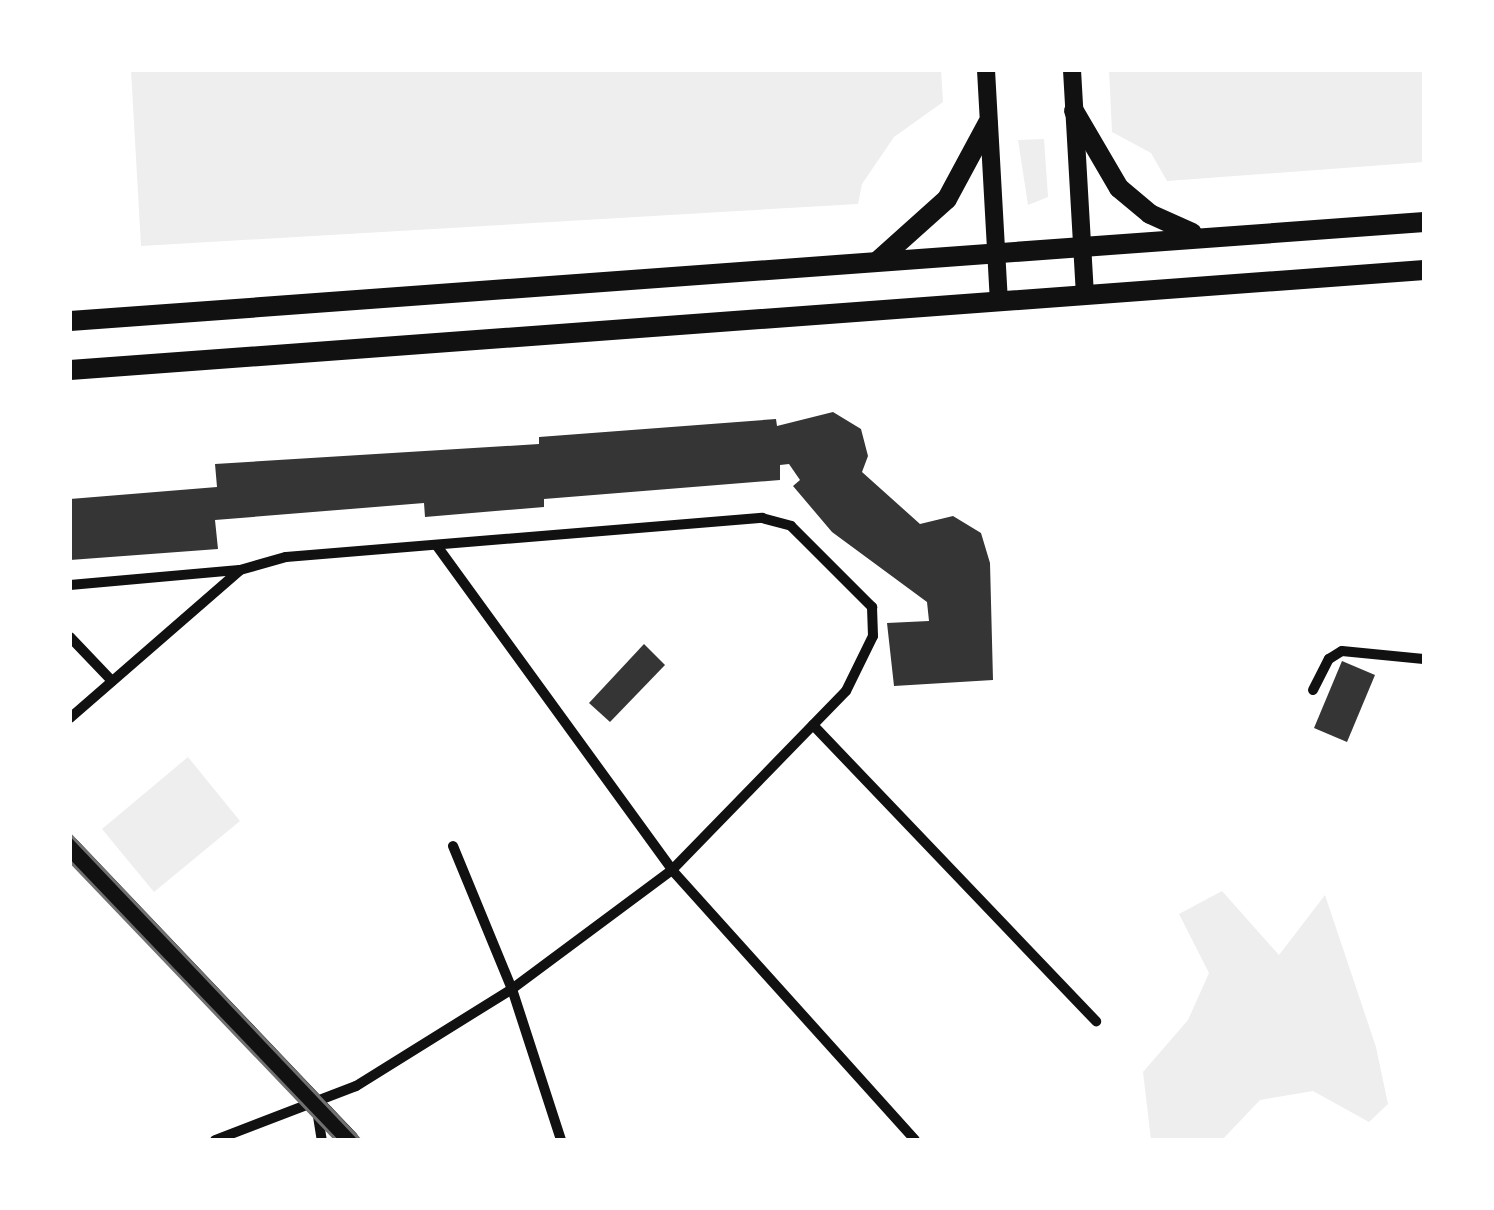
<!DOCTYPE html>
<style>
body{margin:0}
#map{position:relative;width:1494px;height:1210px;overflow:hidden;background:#fff;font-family:Spectral,serif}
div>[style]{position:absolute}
.green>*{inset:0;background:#eee}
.building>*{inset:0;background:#353535}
.minor>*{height:10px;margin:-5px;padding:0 5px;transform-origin:5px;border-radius:5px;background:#111}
.secondary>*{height:18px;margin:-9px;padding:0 9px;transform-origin:9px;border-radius:9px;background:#111}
.primary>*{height:20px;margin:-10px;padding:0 10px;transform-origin:10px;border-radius:10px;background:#111}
.tram>*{height:2.5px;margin:-1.25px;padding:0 1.25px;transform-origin:1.25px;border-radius:1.25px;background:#707070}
span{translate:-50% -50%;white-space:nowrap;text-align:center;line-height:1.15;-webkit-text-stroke:8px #fff;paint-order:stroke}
.frame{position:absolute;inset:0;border:72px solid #fff;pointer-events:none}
</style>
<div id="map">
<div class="green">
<i style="clip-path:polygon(131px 70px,941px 70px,943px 102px,894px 137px,862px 184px,858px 204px,141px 246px)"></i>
<i style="clip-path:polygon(1109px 70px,1424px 70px,1424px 162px,1167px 181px,1151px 153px,1112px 132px)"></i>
<i style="clip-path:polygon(1044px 139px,1048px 197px,1028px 205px,1018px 140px)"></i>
<i style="clip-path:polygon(188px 757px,240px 821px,154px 892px,102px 829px)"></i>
<i style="clip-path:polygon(1222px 891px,1279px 955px,1325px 895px,1376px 1047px,1388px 1104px,1369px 1122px,1313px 1091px,1260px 1100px,1222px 1140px,1151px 1140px,1143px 1072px,1188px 1020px,1209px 973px,1179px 914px)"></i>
</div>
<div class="building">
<i style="clip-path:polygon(833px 412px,861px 429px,868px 456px,862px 472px,920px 524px,953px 516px,981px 533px,990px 563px,993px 680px,894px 686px,887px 623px,929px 621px,927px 602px,832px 532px,793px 486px,800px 480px,789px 464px,780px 465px,780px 480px,544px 499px,544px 507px,425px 517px,424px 503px,215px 520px,218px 549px,70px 560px,70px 499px,217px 487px,215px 464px,539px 444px,539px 437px,776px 419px,777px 426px)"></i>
<i style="clip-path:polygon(644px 644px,665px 665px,610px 722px,589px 703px)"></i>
<i style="clip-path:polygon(1342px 661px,1375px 675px,1347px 742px,1314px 728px)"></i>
</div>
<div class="minor">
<i style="left:437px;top:546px;width:400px;rotate:54deg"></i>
<i style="left:672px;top:870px;width:363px;rotate:48deg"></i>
<i style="left:70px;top:585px;width:170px;rotate:-5.1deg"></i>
<i style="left:70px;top:637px;width:61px;rotate:46.3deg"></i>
<i style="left:1313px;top:690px;width:35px;rotate:-63deg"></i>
<i style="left:1329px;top:659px;width:15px;rotate:-32deg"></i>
<i style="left:1342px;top:651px;width:82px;rotate:5.6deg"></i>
<i style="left:70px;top:718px;width:225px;rotate:-41deg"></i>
<i style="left:240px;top:570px;width:48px;rotate:-15.8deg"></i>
<i style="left:286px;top:557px;width:478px;rotate:-4.7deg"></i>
<i style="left:762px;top:518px;width:30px;rotate:15deg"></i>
<i style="left:791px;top:526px;width:115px;rotate:45deg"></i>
<i style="left:872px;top:607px;width:29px;rotate:88deg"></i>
<i style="left:873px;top:636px;width:61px;rotate:116.1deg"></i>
<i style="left:846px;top:691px;width:250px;rotate:134.2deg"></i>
<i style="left:672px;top:870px;width:199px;rotate:143.4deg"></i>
<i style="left:512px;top:989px;width:184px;rotate:148.1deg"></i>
<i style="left:356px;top:1086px;width:151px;rotate:159deg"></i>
<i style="left:813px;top:725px;width:410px;rotate:46.3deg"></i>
<i style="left:453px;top:846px;width:155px;rotate:67.6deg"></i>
<i style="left:512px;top:989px;width:159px;rotate:72deg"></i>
<i style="left:317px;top:1110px;width:30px;rotate:81deg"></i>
</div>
<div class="secondary">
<i style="left:986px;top:70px;width:231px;rotate:86.8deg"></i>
<i style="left:1072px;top:70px;width:224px;rotate:86.7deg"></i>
</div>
<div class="primary">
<i style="left:1074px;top:111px;width:89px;rotate:59.7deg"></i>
<i style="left:1119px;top:188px;width:40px;rotate:40deg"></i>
<i style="left:1150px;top:214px;width:46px;rotate:24.3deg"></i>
<i style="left:879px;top:260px;width:91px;rotate:-41.9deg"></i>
<i style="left:947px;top:199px;width:86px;rotate:-61.7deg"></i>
<i style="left:70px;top:321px;width:1358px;rotate:-4.18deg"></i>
<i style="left:70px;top:370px;width:1358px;rotate:-4.22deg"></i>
<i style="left:70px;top:847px;width:405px;rotate:46.4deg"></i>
</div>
<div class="tram">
<i style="left:70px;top:834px;width:422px;rotate:46.5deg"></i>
<i style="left:70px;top:861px;width:386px;rotate:46.3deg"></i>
</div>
<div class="frame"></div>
</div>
